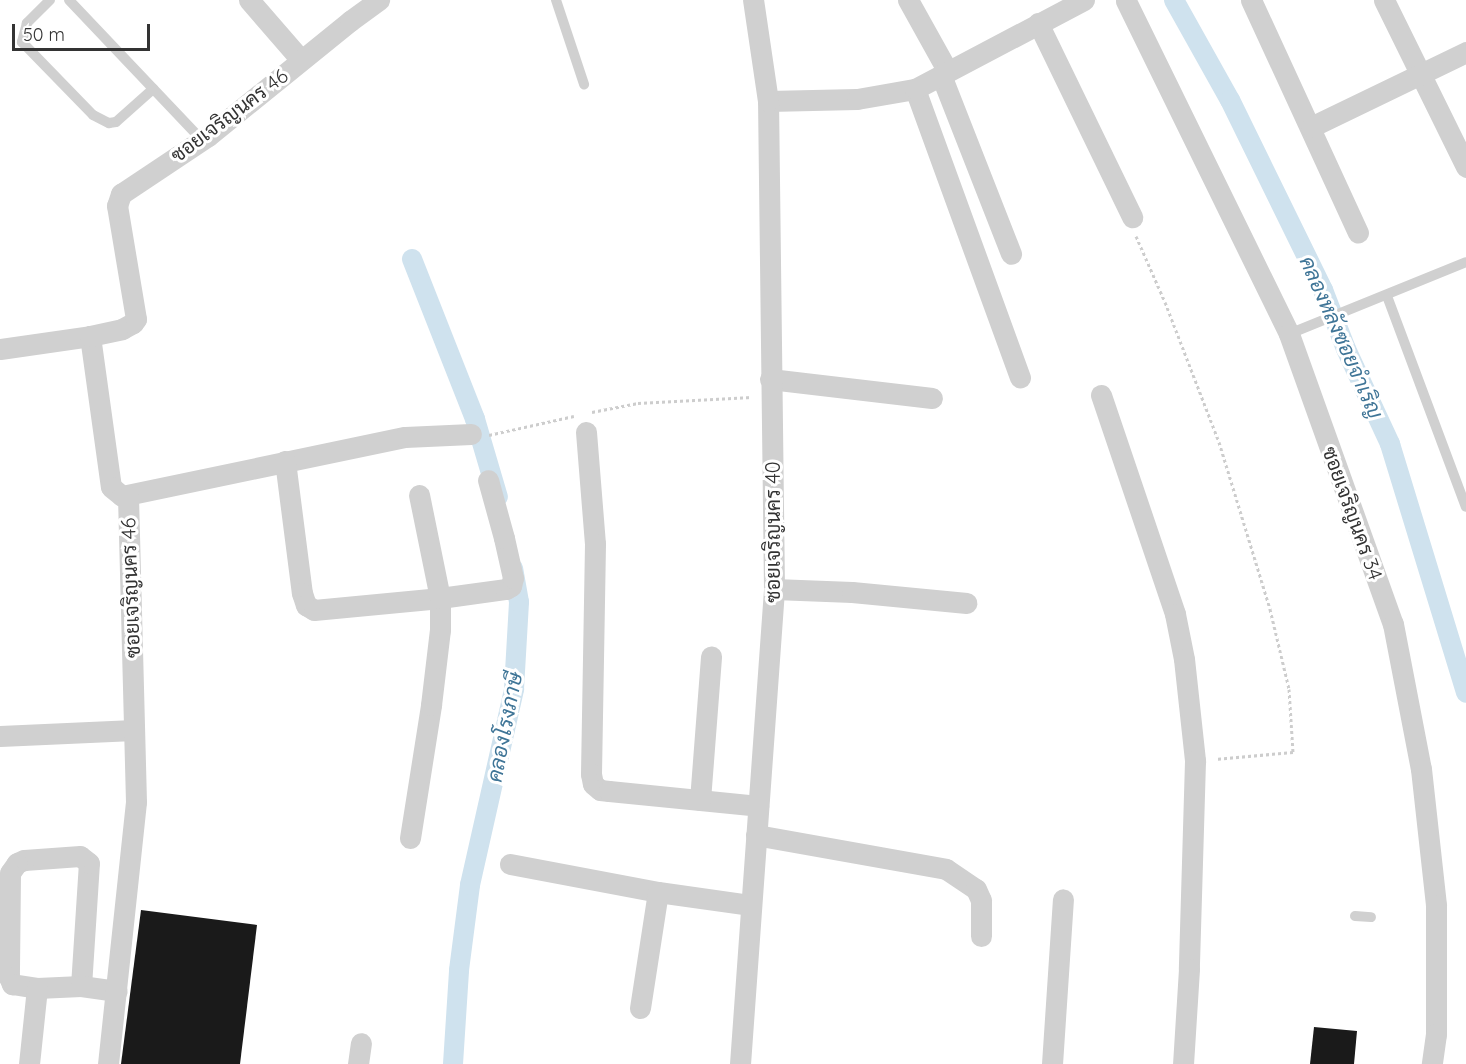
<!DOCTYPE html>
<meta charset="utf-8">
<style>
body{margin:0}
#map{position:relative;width:1466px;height:1064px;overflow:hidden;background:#fff;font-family:Quicksand,Sarabun,sans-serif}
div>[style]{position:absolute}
.canal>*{height:20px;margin:-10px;padding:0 10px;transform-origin:10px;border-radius:10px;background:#cfe2ee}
.building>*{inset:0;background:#1a1a1a}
.path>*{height:3px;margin-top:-1.5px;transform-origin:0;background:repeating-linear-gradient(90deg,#cdcdcd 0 3px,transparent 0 6px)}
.lane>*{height:10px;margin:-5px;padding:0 5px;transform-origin:5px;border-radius:5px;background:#d0d0d0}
.street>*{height:21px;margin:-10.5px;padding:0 10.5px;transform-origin:10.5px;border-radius:10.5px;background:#d0d0d0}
span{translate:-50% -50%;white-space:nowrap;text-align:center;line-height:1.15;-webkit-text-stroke:6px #fff;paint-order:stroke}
.street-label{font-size:20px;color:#333}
.water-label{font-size:21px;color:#3f7597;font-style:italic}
.scale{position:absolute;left:12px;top:24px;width:138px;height:27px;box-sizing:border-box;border:3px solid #333;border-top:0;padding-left:8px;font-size:18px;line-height:21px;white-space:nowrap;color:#333;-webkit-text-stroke:4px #fff;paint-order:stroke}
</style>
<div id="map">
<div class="canal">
<i style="left:1174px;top:0;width:115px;rotate:60.8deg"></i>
<i style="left:1230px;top:100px;width:212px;rotate:63.9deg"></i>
<i style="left:1323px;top:290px;width:63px;rotate:68.7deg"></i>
<i style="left:1346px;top:349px;width:105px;rotate:65.1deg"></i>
<i style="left:1390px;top:444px;width:260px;rotate:73deg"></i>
<i style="left:412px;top:259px;width:172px;rotate:68.5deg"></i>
<i style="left:475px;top:419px;width:81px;rotate:73.6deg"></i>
<i style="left:453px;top:1064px;width:94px;rotate:-86.3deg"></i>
<i style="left:459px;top:970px;width:86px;rotate:-82.6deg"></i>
<i style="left:470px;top:885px;width:201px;rotate:-77.3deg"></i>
<i style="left:514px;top:689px;width:87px;rotate:-86.7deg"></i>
<i style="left:519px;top:602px;width:34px;rotate:-100deg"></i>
</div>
<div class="building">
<i style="clip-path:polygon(141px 910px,257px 925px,240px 1064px,121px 1064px)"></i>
<i style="clip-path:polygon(1314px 1027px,1357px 1031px,1354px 1064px,1310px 1064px)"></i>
</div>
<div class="path">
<i style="left:1136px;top:236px;width:72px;rotate:66.3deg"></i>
<i style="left:1165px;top:302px;width:150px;rotate:68.9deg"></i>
<i style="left:1219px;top:442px;width:175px;rotate:73deg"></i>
<i style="left:1270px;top:609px;width:82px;rotate:76.6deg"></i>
<i style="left:1289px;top:689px;width:63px;rotate:86.4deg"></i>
<i style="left:1293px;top:752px;width:78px;rotate:174.9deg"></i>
<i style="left:592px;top:412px;width:47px;rotate:-11.1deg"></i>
<i style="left:638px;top:403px;width:114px;rotate:-3deg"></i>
<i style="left:489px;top:435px;width:87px;rotate:-12.6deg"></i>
</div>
<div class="lane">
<i style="left:50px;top:0;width:33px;rotate:135deg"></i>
<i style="left:27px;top:23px;width:20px;rotate:105deg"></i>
<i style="left:22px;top:42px;width:102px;rotate:45.8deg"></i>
<i style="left:93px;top:115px;width:18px;rotate:27deg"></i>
<i style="left:109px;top:123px;width:7px;rotate:-8deg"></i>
<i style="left:116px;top:122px;width:50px;rotate:-41.7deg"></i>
<i style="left:69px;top:0;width:193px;rotate:46.5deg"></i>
<i style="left:556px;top:0;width:89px;rotate:71.6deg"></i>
<i style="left:1387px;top:296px;width:225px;rotate:69.5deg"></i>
<i style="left:1289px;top:334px;width:191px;rotate:-22.1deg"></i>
<i style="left:1355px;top:916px;width:16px;rotate:4deg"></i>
</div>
<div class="street">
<i style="left:249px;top:0;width:79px;rotate:49.1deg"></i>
<i style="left:908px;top:0;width:82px;rotate:60.9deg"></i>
<i style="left:1251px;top:0;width:256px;rotate:65.3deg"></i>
<i style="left:1384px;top:0;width:186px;rotate:63.8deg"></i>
<i style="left:1126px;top:1px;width:371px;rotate:63.9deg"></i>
<i style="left:1289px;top:334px;width:308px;rotate:70.3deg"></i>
<i style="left:1393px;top:624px;width:148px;rotate:79.1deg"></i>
<i style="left:1421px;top:769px;width:137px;rotate:83.7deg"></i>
<i style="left:1436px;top:905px;width:129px;rotate:90deg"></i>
<i style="left:1436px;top:1034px;width:30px;rotate:98deg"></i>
<i style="left:1038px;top:23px;width:216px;rotate:64.1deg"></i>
<i style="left:941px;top:75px;width:192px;rotate:68.6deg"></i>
<i style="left:915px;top:89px;width:307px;rotate:70deg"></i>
<i style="left:768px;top:101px;width:89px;rotate:-1.3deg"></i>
<i style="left:857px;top:99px;width:59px;rotate:-9.8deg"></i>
<i style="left:915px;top:89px;width:191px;rotate:-27.8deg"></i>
<i style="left:1311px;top:127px;width:172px;rotate:-25.8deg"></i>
<i style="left:90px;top:336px;width:152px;rotate:82.1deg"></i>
<i style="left:111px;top:487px;width:14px;rotate:39deg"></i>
<i style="left:122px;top:496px;width:289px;rotate:-11.8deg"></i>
<i style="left:405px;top:437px;width:66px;rotate:-2.6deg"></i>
<i style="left:0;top:349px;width:91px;rotate:-8.2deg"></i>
<i style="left:90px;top:336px;width:33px;rotate:-12deg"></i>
<i style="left:122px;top:329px;width:13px;rotate:-29deg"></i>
<i style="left:133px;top:323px;width:5px;rotate:-53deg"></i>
<i style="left:136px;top:319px;width:115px;rotate:-99.5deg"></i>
<i style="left:117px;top:206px;width:13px;rotate:-72deg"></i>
<i style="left:121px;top:194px;width:105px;rotate:-33.7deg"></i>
<i style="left:208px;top:136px;width:183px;rotate:-39deg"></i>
<i style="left:350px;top:21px;width:36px;rotate:-36deg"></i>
<i style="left:770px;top:379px;width:163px;rotate:6.7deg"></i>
<i style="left:1101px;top:395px;width:231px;rotate:71.3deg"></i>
<i style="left:1175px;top:614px;width:46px;rotate:78.7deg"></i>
<i style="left:1184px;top:659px;width:103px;rotate:83.8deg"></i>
<i style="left:1195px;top:761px;width:208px;rotate:91.7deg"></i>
<i style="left:1189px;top:969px;width:95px;rotate:93.6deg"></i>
<i style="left:586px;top:432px;width:112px;rotate:85.4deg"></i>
<i style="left:595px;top:544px;width:230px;rotate:91deg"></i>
<i style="left:591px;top:774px;width:10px;rotate:79deg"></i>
<i style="left:593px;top:784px;width:9px;rotate:41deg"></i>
<i style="left:600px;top:790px;width:9px;rotate:6deg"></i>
<i style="left:609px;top:791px;width:150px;rotate:5.7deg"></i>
<i style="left:285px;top:461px;width:133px;rotate:82.7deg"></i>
<i style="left:302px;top:593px;width:13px;rotate:72deg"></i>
<i style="left:306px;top:605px;width:9px;rotate:32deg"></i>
<i style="left:314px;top:610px;width:127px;rotate:-5.4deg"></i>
<i style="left:440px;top:598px;width:67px;rotate:-7.8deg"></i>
<i style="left:506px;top:589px;width:6px;rotate:-31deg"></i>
<i style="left:511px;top:586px;width:8px;rotate:-76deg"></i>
<i style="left:513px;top:578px;width:41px;rotate:-102.7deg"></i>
<i style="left:504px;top:538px;width:60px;rotate:-105.4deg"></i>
<i style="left:774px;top:589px;width:78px;rotate:2.2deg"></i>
<i style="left:852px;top:592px;width:115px;rotate:5.5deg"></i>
<i style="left:0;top:736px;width:134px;rotate:-2.6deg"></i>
<i style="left:700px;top:800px;width:144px;rotate:-85.6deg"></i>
<i style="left:756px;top:835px;width:193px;rotate:10.1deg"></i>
<i style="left:946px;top:869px;width:36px;rotate:34deg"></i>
<i style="left:976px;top:889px;width:12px;rotate:66deg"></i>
<i style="left:981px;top:900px;width:36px;rotate:90deg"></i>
<i style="left:410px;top:838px;width:135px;rotate:-81deg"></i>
<i style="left:431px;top:705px;width:76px;rotate:-83.2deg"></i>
<i style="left:440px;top:630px;width:32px;rotate:-90deg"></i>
<i style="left:440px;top:598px;width:105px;rotate:-101.5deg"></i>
<i style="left:510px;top:864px;width:151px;rotate:10.7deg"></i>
<i style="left:658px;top:892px;width:94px;rotate:8deg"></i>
<i style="left:81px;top:986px;width:123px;rotate:-86.3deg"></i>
<i style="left:89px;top:863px;width:11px;rotate:-142deg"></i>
<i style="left:80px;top:856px;width:56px;rotate:175.9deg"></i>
<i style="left:24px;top:860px;width:8px;rotate:157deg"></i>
<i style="left:17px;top:863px;width:12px;rotate:125deg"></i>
<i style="left:10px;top:873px;width:104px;rotate:90.6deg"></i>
<i style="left:9px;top:977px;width:8px;rotate:67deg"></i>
<i style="left:12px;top:984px;width:25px;rotate:9deg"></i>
<i style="left:37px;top:988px;width:44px;rotate:-2.6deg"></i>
<i style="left:81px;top:986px;width:36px;rotate:8deg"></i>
<i style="left:640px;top:1008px;width:117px;rotate:-81.2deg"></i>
<i style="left:29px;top:1064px;width:76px;rotate:-84deg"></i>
<i style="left:108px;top:1064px;width:263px;rotate:-83.9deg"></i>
<i style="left:136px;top:802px;width:306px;rotate:-91.5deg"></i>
<i style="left:358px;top:1064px;width:21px;rotate:-82deg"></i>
<i style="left:740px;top:1064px;width:476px;rotate:-85.9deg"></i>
<i style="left:774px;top:589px;width:488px;rotate:-90.7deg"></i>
<i style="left:768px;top:101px;width:102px;rotate:-98.4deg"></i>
<i style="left:1052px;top:1064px;width:165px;rotate:-86.2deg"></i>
</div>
<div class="street-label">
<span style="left:229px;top:115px;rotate:-37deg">ซอยเจริญนคร 46</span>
<span style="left:1353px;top:513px;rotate:70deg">ซอยเจริญนคร 34</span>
<span style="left:772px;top:532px;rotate:-90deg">ซอยเจริญนคร 40</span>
<span style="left:130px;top:588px;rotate:-92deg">ซอยเจริญนคร 46</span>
</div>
<div class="water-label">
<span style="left:1342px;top:337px;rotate:66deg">คลองหลังซอยจำเริญ</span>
<span style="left:504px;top:727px;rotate:-79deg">คลองโรงภาษี</span>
</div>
<div class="scale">50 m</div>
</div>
